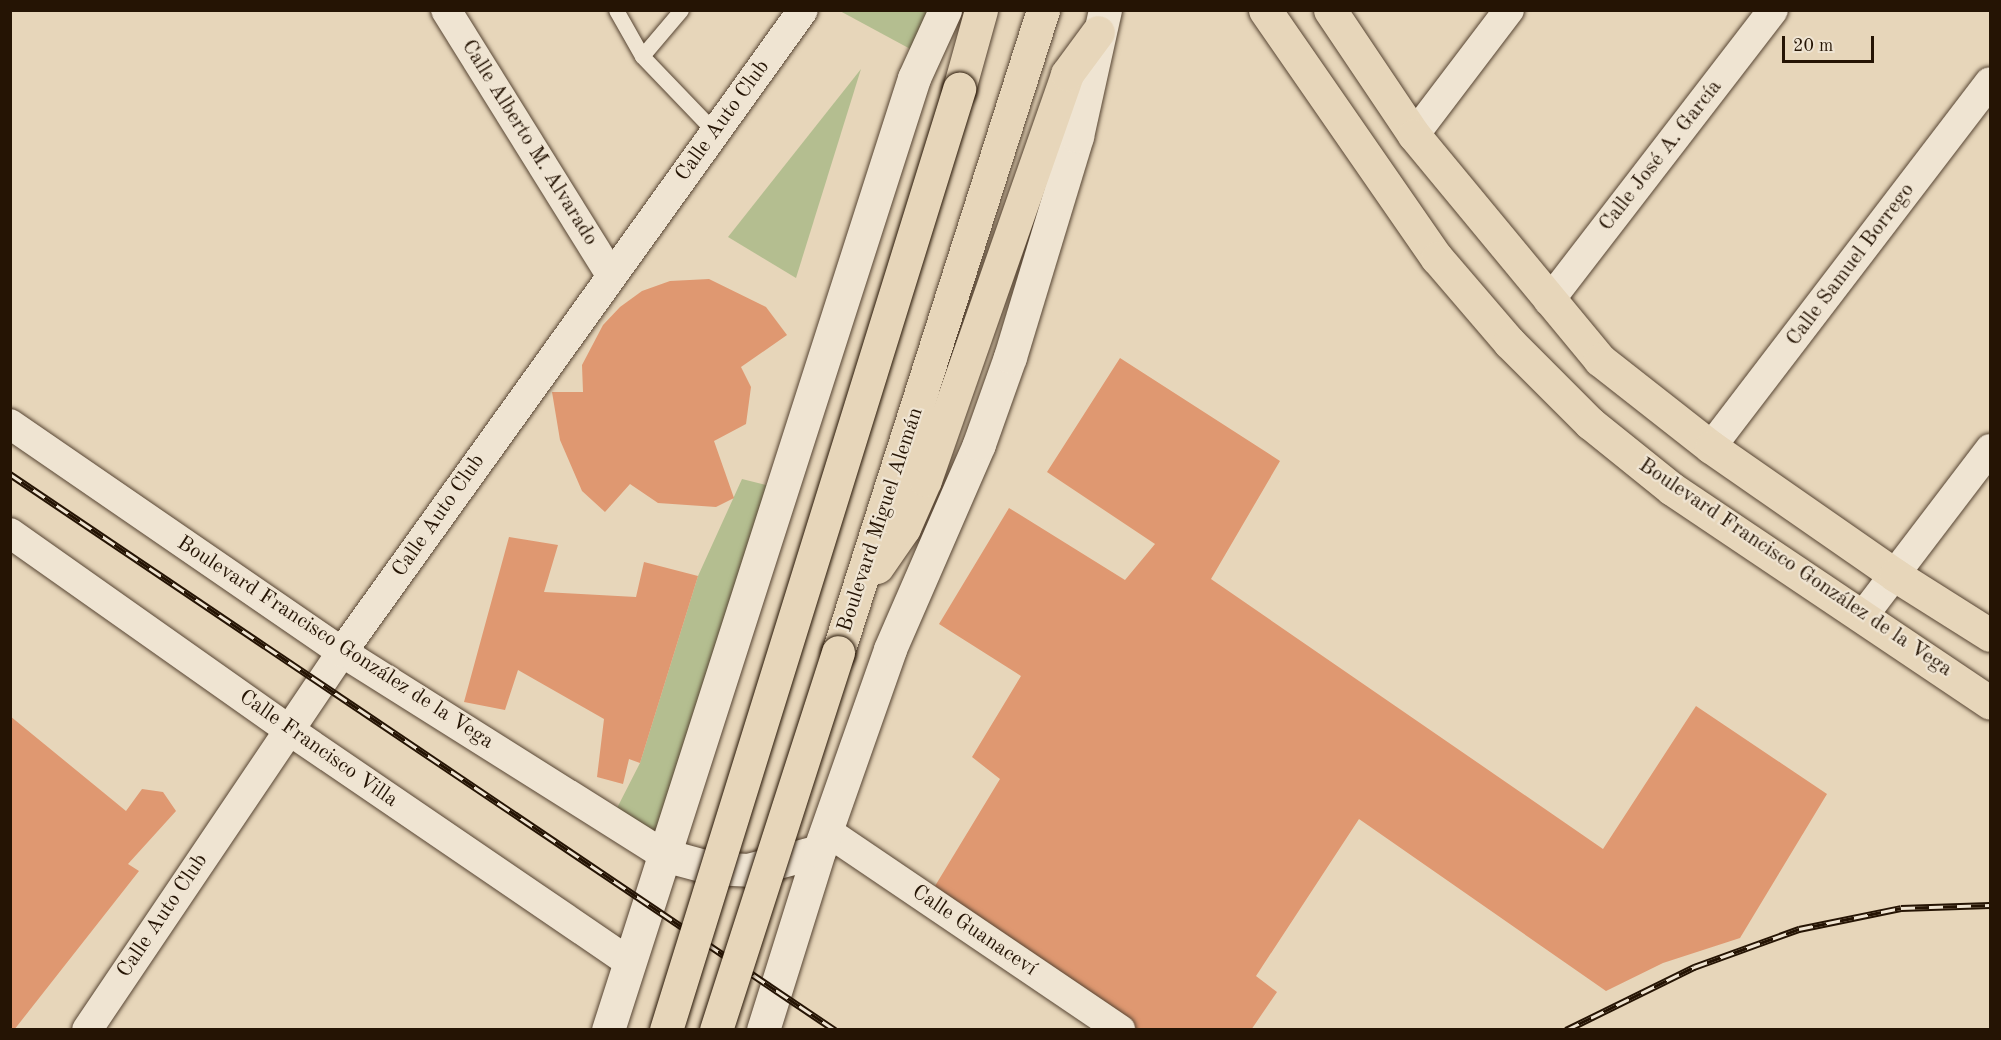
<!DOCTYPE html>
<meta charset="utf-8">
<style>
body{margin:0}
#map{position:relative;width:2001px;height:1040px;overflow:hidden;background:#e7d6ba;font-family:"Old Standard TT",serif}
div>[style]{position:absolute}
.green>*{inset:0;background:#b4be90}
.building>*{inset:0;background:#df9871}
.roads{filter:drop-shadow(0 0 2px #564432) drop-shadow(0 0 2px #564432)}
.lane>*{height:15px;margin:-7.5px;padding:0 7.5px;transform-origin:7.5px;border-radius:7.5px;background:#efe4d2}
.street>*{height:30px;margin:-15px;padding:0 15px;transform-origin:15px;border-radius:15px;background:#efe4d2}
.secondary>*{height:33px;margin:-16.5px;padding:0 16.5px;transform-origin:16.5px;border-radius:16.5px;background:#efe4d2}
.primary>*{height:33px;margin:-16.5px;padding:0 16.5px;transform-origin:16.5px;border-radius:16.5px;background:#e7d6ba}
.highway>*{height:33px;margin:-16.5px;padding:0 16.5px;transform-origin:16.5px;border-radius:16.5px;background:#e7d6ba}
.rail>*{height:7px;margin-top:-3.5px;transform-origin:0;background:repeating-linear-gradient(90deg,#efe4d2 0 14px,#251404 0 28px);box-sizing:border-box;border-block:2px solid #251404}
.bridges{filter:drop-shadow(0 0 2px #251404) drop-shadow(0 0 2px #251404)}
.highway-bridge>*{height:33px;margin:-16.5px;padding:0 16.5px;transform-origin:16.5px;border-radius:16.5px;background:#e7d6ba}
span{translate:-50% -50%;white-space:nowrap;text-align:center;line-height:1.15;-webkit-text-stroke:4.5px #efe4d2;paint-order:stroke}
.street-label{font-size:21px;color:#251404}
.frame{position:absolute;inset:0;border:12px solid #251404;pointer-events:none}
.scale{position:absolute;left:1782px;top:36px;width:92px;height:27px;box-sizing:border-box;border:3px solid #251404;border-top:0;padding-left:8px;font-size:18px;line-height:21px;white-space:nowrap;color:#251404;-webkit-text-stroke:4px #efe4d2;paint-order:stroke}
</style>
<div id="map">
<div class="green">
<i style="clip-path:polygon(840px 11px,935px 11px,914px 51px)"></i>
<i style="clip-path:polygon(861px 69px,796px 278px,728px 237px)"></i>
<i style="clip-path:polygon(742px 479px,778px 488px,659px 845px,616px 810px,640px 763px,698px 576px)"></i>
</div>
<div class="building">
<i style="clip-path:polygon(709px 279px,766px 307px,787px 335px,741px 367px,751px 387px,746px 424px,714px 441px,734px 498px,716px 507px,658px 503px,630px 484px,605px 512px,582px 491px,560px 440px,552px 392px,583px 392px,582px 365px,603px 325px,620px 307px,642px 291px,670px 281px)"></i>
<i style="clip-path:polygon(1120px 358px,1280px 461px,1211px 579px,1603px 849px,1696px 706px,1827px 794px,1740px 938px,1663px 963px,1606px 991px,1359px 819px,1256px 976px,1277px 992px,1251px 1030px,1138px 1030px,935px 886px,1000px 779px,972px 757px,1021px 676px,939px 624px,1009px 508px,1125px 580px,1155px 544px,1047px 472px)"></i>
<i style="clip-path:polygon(509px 537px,558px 545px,544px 592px,636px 597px,644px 562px,698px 576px,640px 763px,629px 759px,623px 784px,597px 777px,604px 719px,518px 670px,505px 710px,464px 702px)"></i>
<i style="clip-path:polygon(10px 716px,126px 811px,142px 789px,163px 792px,176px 811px,128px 864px,139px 871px,14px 1030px,10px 1030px)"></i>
</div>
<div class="roads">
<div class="lane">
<i style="left:616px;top:10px;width:53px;rotate:60.5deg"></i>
<i style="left:642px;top:56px;width:105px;rotate:46.2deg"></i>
<i style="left:642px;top:56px;width:60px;rotate:-49.7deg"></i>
</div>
<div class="street">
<i style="left:446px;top:10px;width:312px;rotate:58.1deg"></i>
<i style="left:1414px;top:135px;width:157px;rotate:-52.8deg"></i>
<i style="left:1549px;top:301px;width:367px;rotate:-52.4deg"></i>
<i style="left:10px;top:424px;width:403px;rotate:34.5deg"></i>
<i style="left:342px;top:652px;width:381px;rotate:32.2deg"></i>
<i style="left:1711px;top:447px;width:459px;rotate:-52.6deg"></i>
<i style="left:10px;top:533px;width:342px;rotate:35.2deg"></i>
<i style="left:289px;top:730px;width:410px;rotate:34.3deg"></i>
<i style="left:1863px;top:616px;width:210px;rotate:-52.7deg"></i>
<i style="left:828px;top:832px;width:353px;rotate:34.1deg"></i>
<i style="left:87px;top:1030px;width:456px;rotate:-56deg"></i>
<i style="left:342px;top:652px;width:790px;rotate:-54.32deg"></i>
</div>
<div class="secondary">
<i style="left:664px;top:855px;width:50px;rotate:15.2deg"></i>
<i style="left:712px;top:868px;width:36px;rotate:3deg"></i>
<i style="left:748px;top:870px;width:73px;rotate:-15deg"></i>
<i style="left:608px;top:1030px;width:1000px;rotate:-72.18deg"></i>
<i style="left:914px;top:78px;width:75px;rotate:-65.5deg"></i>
<i style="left:763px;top:1030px;width:188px;rotate:-72.6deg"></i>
<i style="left:819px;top:851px;width:214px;rotate:-70.6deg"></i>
<i style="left:890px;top:649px;width:223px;rotate:-66.5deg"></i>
<i style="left:979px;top:444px;width:92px;rotate:-70.4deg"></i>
<i style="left:1010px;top:357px;width:231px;rotate:-73.1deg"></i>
<i style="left:1077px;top:136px;width:129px;rotate:-77.5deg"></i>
</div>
<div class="primary">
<i style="left:1265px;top:10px;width:302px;rotate:55.3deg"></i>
<i style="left:1437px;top:258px;width:111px;rotate:49.4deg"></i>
<i style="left:1509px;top:342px;width:115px;rotate:45deg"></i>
<i style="left:1590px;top:423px;width:105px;rotate:38.8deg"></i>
<i style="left:1672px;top:489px;width:383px;rotate:33.9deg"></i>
<i style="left:1330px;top:10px;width:151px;rotate:56.1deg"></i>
<i style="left:1414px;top:135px;width:292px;rotate:50.4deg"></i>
<i style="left:1600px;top:360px;width:141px;rotate:38.1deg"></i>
<i style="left:1711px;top:447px;width:224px;rotate:34.8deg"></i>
<i style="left:1895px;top:575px;width:112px;rotate:32.3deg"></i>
</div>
<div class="highway">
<i style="left:959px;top:89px;width:82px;rotate:-74.4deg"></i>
<i style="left:877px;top:567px;width:47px;rotate:-55.3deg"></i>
<i style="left:904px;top:528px;width:52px;rotate:-66.4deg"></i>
<i style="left:925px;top:480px;width:430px;rotate:-70.7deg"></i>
<i style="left:1067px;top:74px;width:52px;rotate:-53.6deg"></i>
<i style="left:838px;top:652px;width:674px;rotate:-72.29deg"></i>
</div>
</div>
<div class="rail">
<i style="left:10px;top:474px;width:995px;rotate:33.98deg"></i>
<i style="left:1566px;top:1030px;width:143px;rotate:-26.2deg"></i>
<i style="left:1694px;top:967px;width:112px;rotate:-19.9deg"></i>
<i style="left:1799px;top:929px;width:104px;rotate:-11.6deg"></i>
<i style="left:1901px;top:908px;width:89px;rotate:-1.9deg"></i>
</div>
<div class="bridges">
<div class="highway-bridge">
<i style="left:666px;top:1030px;width:986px;rotate:-72.7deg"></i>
<i style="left:716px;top:1030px;width:397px;rotate:-72.1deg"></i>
</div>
</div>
<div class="street-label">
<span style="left:723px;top:121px;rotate:-54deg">Calle Auto Club</span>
<span style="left:529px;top:143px;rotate:58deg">Calle Alberto M. Alvarado</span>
<span style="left:1661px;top:156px;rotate:-52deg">Calle José A. García</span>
<span style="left:1851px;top:265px;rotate:-53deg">Calle Samuel Borrego</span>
<span style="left:439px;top:516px;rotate:-55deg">Calle Auto Club</span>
<span style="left:881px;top:520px;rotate:-72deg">Boulevard Miguel Alemán</span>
<span style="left:1795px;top:568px;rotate:34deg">Boulevard Francisco González de la Vega</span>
<span style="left:335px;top:643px;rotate:33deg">Boulevard Francisco González de la Vega</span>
<span style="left:318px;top:749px;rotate:35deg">Calle Francisco Villa</span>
<span style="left:163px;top:916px;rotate:-56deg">Calle Auto Club</span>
<span style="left:974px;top:931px;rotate:34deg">Calle Guanaceví</span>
</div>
<div class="frame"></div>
<div class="scale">20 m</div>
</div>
